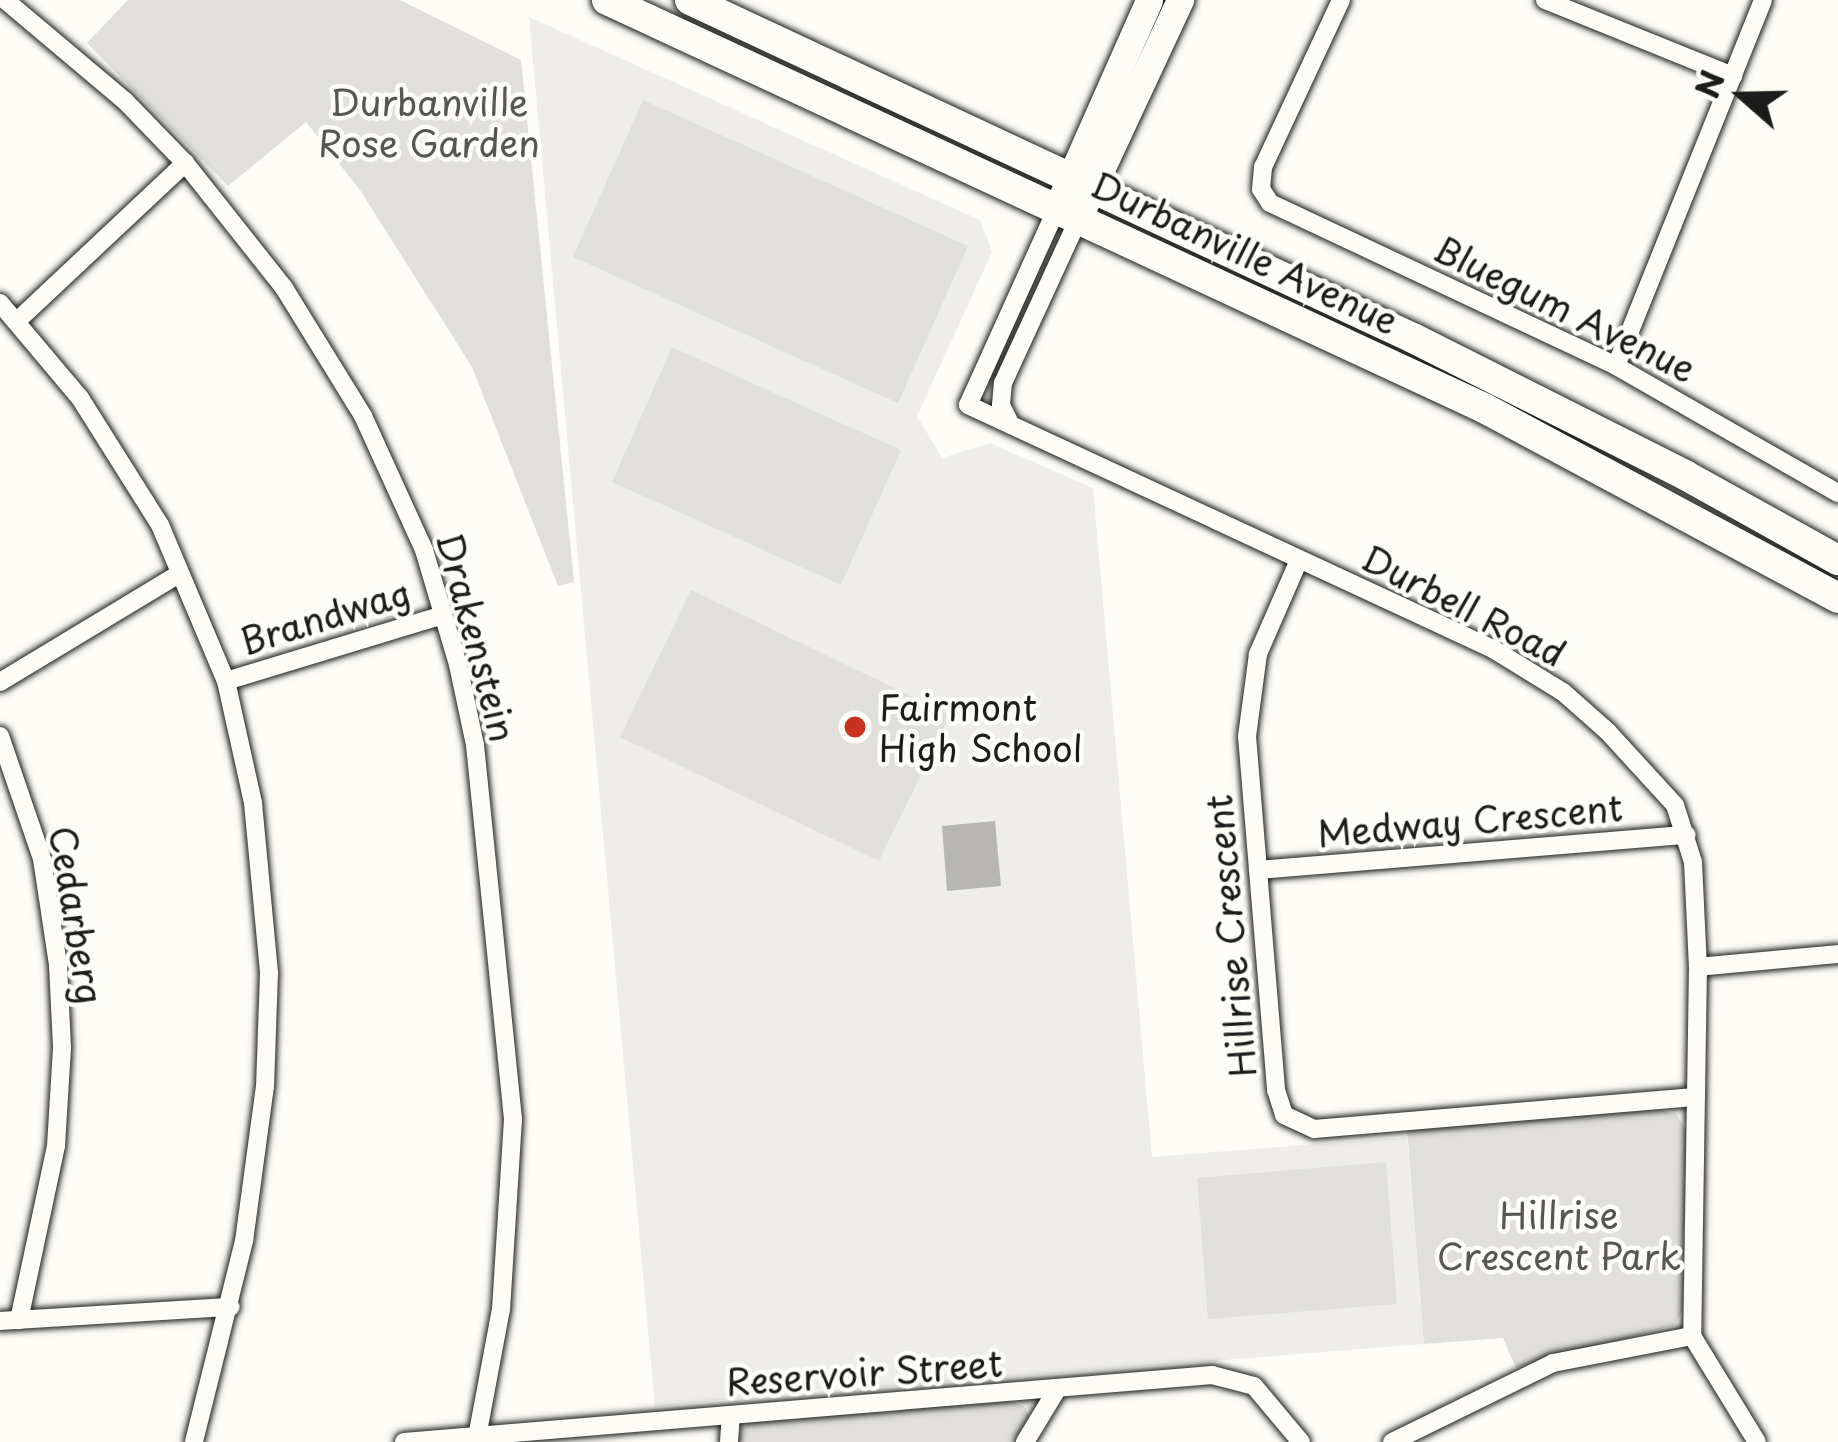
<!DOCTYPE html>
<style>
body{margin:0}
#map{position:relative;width:1838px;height:1442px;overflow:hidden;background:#fdfcf7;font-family:"Playpen Sans",sans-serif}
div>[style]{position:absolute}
.built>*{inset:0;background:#eeede9}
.green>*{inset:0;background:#e0dfdb}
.water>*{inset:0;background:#b7b6b2}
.roads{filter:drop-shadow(0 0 3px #1c1c1c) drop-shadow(0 0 3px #1c1c1c)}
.street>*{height:18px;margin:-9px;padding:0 9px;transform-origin:9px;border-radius:9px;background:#fdfcf7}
.secondary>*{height:27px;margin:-13.5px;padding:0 13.5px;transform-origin:13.5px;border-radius:13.5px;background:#fdfcf7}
.primary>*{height:30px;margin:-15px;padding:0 15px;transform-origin:15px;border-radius:15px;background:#fdfcf7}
.dots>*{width:33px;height:33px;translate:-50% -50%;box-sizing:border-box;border:6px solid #fdfcf7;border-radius:50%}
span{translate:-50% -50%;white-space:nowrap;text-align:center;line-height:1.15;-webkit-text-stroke:9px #fdfcf7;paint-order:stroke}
.park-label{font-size:36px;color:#575655}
.street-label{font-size:36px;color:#1c1c1c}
.poi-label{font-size:36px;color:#1c1c1c}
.left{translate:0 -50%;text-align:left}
.north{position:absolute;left:1682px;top:36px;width:120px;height:120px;-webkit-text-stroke:9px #fdfcf7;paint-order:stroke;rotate:290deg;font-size:33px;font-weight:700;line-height:48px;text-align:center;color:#1c1c1c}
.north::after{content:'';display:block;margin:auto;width:42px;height:54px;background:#1c1c1c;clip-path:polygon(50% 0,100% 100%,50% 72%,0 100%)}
</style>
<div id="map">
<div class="built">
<i style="clip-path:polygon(529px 17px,980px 220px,992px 252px,917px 416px,942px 458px,990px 443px,1093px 488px,1152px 1157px,1407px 1137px,1424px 1344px,873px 1388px,859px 1385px,655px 1407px)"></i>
</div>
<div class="green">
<i style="clip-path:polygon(128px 0,400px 0,521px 60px,574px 582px,558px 586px,472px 367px,360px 190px,306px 122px,228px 186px,87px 43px)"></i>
<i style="clip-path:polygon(643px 100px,968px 246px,898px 403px,573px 257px)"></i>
<i style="clip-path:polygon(672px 347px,901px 450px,841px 585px,612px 482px)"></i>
<i style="clip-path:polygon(691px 590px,950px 715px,879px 861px,620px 737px)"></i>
<i style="clip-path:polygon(1657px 1109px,1676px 1114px,1686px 1131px,1683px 1309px,1675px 1325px,1516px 1368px,1503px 1338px,1424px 1344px,1407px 1130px)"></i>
<i style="clip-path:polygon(1386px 1162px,1397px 1304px,1208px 1319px,1197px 1178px)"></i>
<i style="clip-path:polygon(1009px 1401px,1024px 1406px,1029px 1416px,1017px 1442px,737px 1442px,742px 1428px,751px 1422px)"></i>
</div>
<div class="water">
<i style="clip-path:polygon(995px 821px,1001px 886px,947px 891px,942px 826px)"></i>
</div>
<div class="roads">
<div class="street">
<i style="left:5px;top:0;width:157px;rotate:40.1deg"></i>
<i style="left:125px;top:101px;width:86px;rotate:45.9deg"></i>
<i style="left:185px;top:163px;width:159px;rotate:51.6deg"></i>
<i style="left:284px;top:288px;width:150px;rotate:58.3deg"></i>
<i style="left:363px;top:416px;width:147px;rotate:65.5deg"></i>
<i style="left:424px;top:550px;width:120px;rotate:73.5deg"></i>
<i style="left:458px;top:665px;width:82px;rotate:78deg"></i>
<i style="left:475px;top:745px;width:376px;rotate:84.2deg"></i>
<i style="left:513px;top:1119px;width:190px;rotate:93.6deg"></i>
<i style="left:501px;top:1309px;width:135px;rotate:100.6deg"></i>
<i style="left:1341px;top:0;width:184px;rotate:115deg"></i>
<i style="left:1263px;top:167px;width:22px;rotate:95deg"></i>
<i style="left:1261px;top:189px;width:17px;rotate:57deg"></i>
<i style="left:1270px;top:203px;width:382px;rotate:25.2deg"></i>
<i style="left:1616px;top:366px;width:256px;rotate:29.8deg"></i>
<i style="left:1545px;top:0;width:203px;rotate:22deg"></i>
<i style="left:1057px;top:208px;width:216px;rotate:114.3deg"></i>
<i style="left:968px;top:405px;width:579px;rotate:24.93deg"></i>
<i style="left:1493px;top:649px;width:82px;rotate:31.6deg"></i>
<i style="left:1563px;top:692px;width:60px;rotate:41.6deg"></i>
<i style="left:1608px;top:732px;width:99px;rotate:47.5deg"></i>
<i style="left:1675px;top:805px;width:60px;rotate:72.5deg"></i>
<i style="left:1693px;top:862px;width:105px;rotate:87.3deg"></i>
<i style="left:1698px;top:967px;width:369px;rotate:90.9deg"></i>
<i style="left:0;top:303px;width:124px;rotate:49.9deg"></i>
<i style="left:80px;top:398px;width:150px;rotate:57.8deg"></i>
<i style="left:160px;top:525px;width:169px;rotate:67.1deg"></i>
<i style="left:226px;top:681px;width:125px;rotate:77.5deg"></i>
<i style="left:253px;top:803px;width:171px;rotate:84.6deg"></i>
<i style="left:269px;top:973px;width:113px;rotate:92deg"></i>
<i style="left:265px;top:1086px;width:156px;rotate:97.7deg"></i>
<i style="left:244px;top:1241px;width:207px;rotate:104deg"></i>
<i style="left:17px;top:321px;width:231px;rotate:-43.2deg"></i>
<i style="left:1616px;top:366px;width:394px;rotate:-68.1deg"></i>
<i style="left:1011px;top:425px;width:22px;rotate:-117deg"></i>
<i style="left:1001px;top:405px;width:22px;rotate:-85deg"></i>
<i style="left:1003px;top:383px;width:182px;rotate:-65.3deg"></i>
<i style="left:1299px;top:560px;width:103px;rotate:113.6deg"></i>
<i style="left:1258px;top:654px;width:83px;rotate:97.6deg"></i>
<i style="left:1247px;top:736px;width:355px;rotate:85.3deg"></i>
<i style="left:1276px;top:1090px;width:26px;rotate:72deg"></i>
<i style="left:1284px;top:1115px;width:33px;rotate:25deg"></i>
<i style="left:1314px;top:1129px;width:382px;rotate:-4.8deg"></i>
<i style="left:226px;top:681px;width:227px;rotate:-16.9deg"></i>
<i style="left:0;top:682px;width:209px;rotate:-31.1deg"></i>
<i style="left:0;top:736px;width:130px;rotate:71.1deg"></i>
<i style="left:42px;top:859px;width:107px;rotate:81.4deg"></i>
<i style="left:58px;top:965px;width:83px;rotate:87.2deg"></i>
<i style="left:62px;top:1048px;width:98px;rotate:93.5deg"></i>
<i style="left:56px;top:1146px;width:178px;rotate:102deg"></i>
<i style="left:1258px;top:870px;width:430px;rotate:-4.7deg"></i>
<i style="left:1698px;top:967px;width:141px;rotate:-5.3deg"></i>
<i style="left:0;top:1321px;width:231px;rotate:-3.5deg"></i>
<i style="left:1692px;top:1336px;width:124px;rotate:58.5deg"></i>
<i style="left:404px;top:1442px;width:811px;rotate:-4.74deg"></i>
<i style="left:1212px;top:1375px;width:43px;rotate:14.7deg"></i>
<i style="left:1254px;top:1386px;width:73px;rotate:50deg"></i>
<i style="left:729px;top:1442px;width:27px;rotate:-86deg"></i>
<i style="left:1025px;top:1442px;width:60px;rotate:-58.7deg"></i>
<i style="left:1392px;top:1442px;width:179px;rotate:-26.1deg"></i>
<i style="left:1553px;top:1363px;width:142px;rotate:-11deg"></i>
</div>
<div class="secondary">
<i style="left:1057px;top:208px;width:227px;rotate:-66.1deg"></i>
<i style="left:1083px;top:208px;width:230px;rotate:-65deg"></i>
</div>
<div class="primary">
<i style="left:607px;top:0;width:967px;rotate:24.95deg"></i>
<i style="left:1484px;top:408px;width:402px;rotate:28.2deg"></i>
<i style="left:690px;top:0;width:798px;rotate:25.06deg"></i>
<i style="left:1413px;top:338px;width:305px;rotate:26.7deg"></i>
<i style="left:1685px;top:475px;width:175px;rotate:29.1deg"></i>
</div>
</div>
<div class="dots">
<i style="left:855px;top:727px;background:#c8321e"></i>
</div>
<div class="park-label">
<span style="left:429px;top:122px">Durbanville<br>Rose Garden</span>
<span style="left:1559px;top:1235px">Hillrise<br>Crescent Park</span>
</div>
<div class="street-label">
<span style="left:1245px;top:252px;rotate:25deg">Durbanville Avenue</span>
<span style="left:1565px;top:308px;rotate:26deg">Bluegum Avenue</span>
<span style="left:1464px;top:605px;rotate:27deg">Durbell Road</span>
<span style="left:325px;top:616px;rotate:-17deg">Brandwag</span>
<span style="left:477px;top:637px;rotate:75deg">Drakenstein</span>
<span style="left:1470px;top:820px;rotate:-5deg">Medway Crescent</span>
<span style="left:77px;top:915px;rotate:81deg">Cedarberg</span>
<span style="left:1230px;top:936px;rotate:-95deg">Hillrise Crescent</span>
<span style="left:864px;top:1372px;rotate:-4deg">Reservoir Street</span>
</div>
<div class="poi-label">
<span class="left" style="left:879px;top:727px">Fairmont<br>High School</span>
</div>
<div class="north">N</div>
</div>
